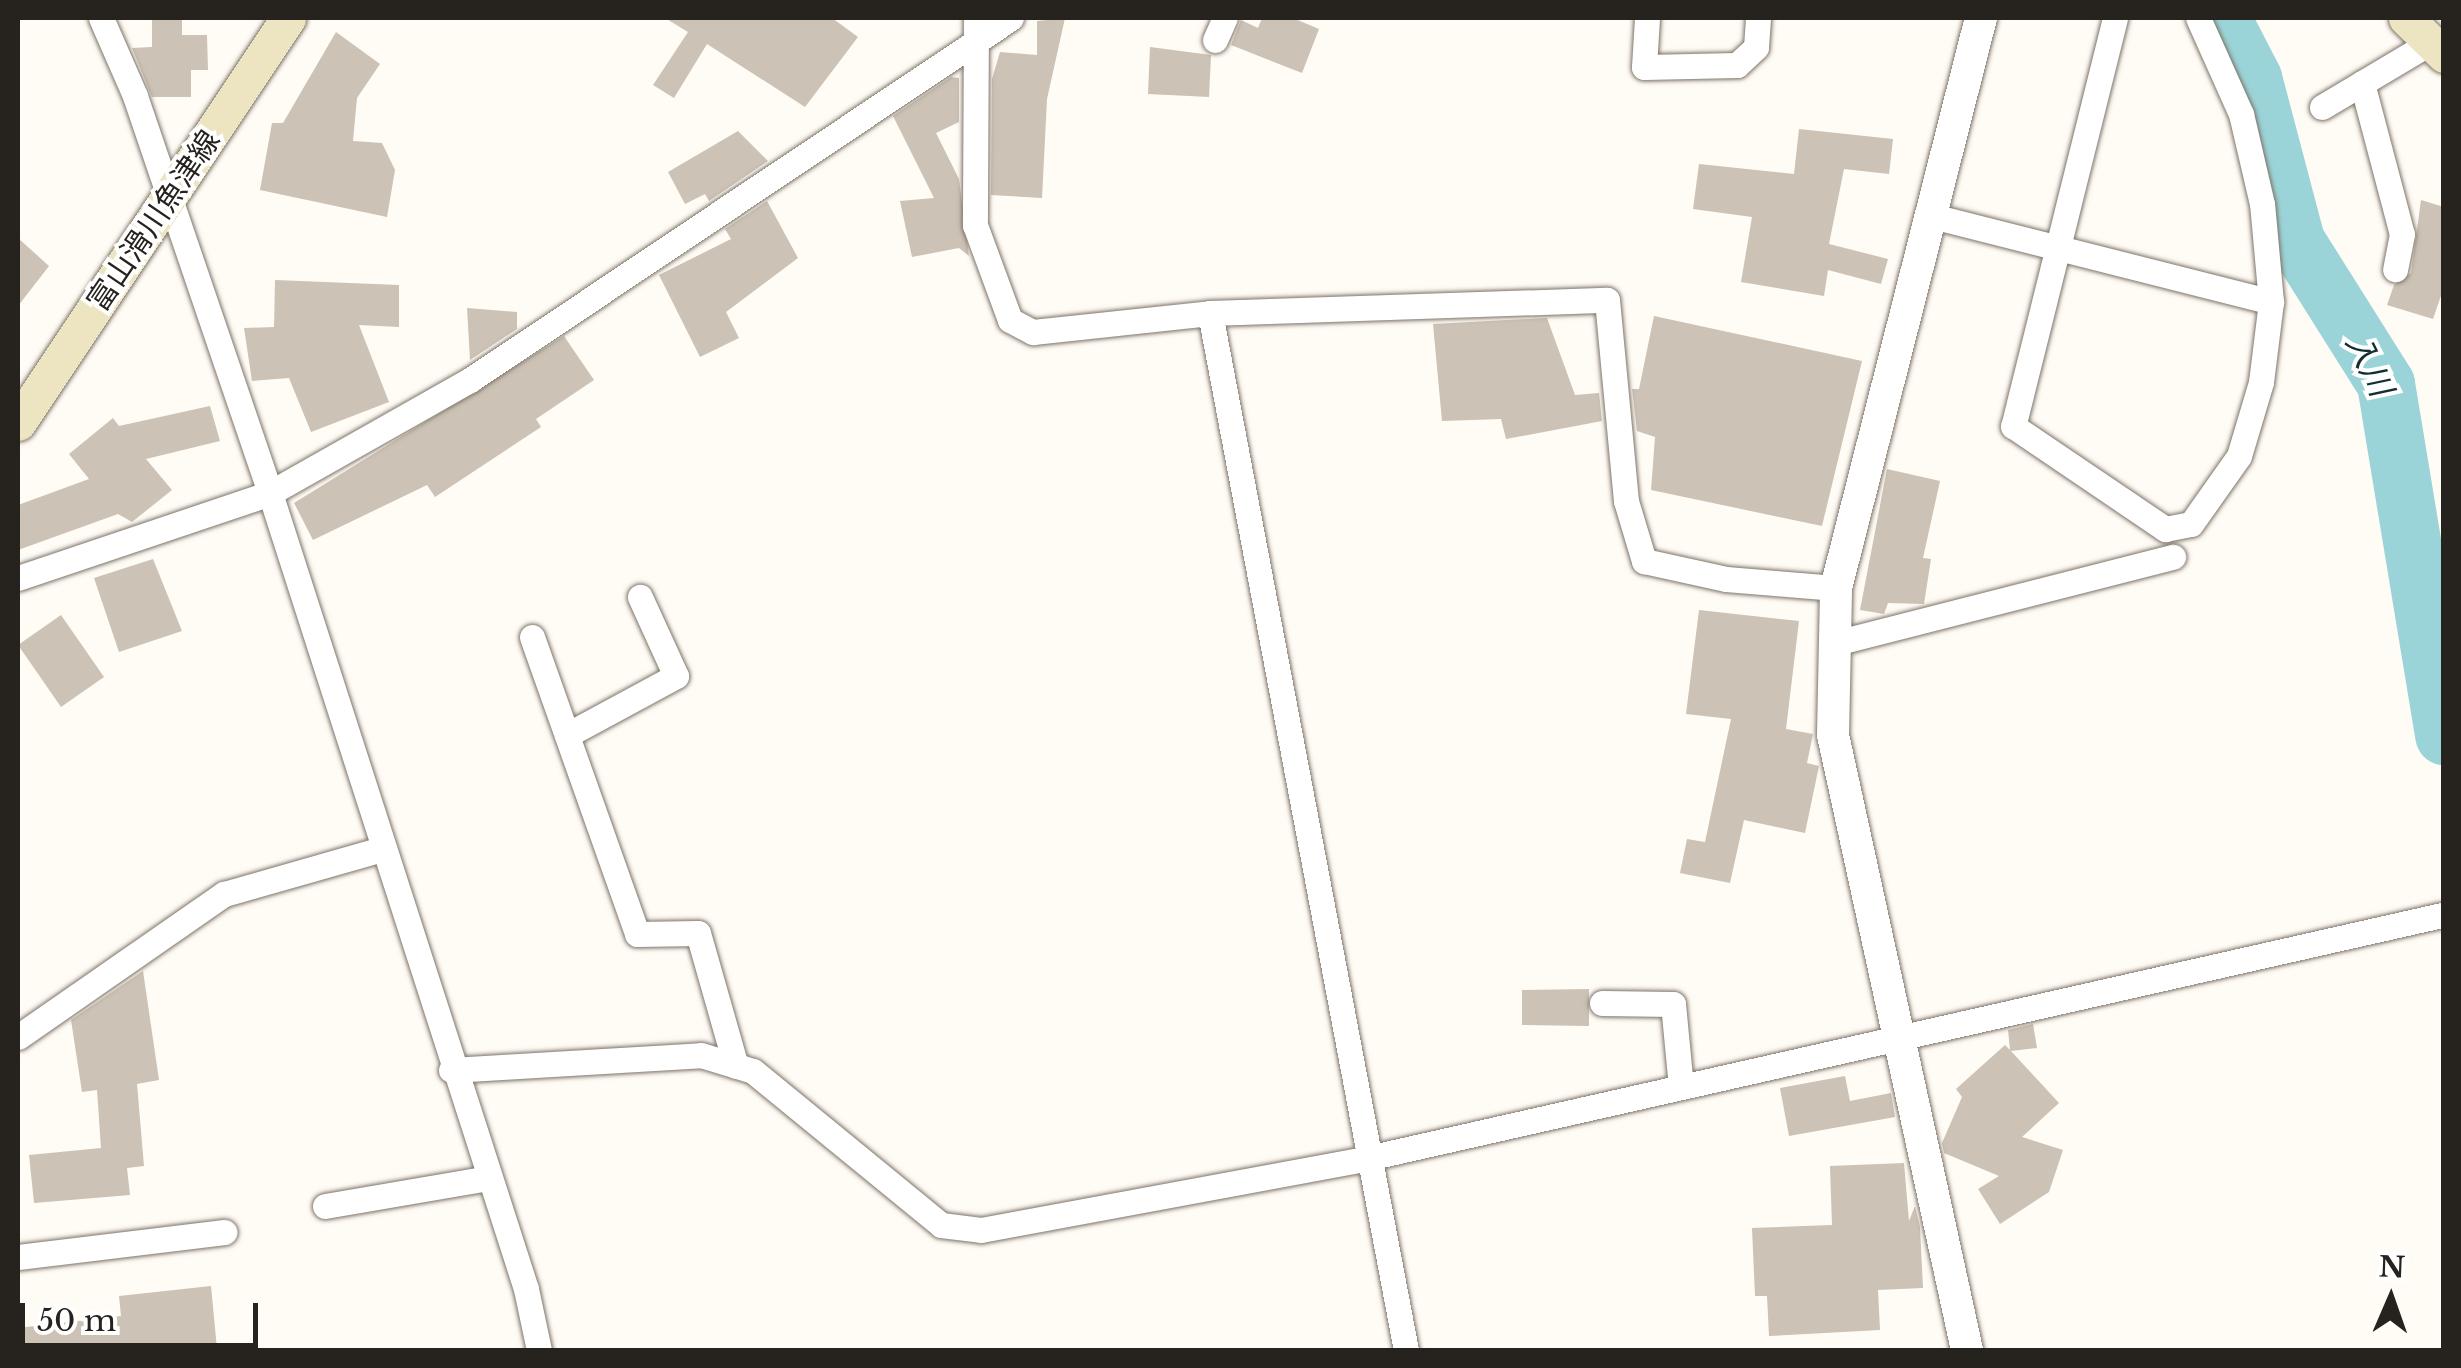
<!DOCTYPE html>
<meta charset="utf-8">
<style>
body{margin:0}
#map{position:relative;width:2461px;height:1368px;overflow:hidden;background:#fffbf5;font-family:"Libre Baskerville","Noto Sans JP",serif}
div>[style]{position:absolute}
.river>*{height:58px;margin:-29px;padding:0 29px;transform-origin:29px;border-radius:29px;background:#9bd4d8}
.building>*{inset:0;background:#ccc2b5}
.roads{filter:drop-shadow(0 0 2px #7d7468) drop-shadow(0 0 2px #7d7468)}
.minor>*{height:25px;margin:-12.5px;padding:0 12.5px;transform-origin:12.5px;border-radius:12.5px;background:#fff}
.tertiary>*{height:32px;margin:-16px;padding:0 16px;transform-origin:16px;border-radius:16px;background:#fff}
.secondary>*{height:35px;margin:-17.5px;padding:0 17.5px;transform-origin:17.5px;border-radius:17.5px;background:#ede4c2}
span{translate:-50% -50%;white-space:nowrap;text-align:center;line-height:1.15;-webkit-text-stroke:8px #fff;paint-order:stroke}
.street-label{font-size:30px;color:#26231e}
.water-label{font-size:32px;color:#112e30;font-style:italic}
.frame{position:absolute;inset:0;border:20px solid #26231e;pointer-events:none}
.north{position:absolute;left:2341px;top:1248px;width:100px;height:100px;-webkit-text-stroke:8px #fff;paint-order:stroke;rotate:2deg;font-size:28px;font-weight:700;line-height:40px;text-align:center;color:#26231e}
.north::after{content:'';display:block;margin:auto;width:35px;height:45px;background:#26231e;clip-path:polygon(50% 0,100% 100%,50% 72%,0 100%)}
.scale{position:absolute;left:20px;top:1303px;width:238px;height:45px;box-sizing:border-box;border:5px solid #26231e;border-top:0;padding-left:12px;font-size:30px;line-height:35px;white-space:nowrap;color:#26231e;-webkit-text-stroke:8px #fff;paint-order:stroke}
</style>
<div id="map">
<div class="river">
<i style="left:2222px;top:18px;width:68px;rotate:62.7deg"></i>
<i style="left:2253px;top:78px;width:169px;rotate:75.2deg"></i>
<i style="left:2296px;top:241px;width:169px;rotate:57.8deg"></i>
<i style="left:2386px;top:384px;width:357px;rotate:80.6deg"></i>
</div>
<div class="building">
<i style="clip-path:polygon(152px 18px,182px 18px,182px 35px,207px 35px,208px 70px,191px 70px,191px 97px,152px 97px,132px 48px,152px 47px)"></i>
<i style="clip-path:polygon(665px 18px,832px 18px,858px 37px,805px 107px,707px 44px,674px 98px,653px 85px,688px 32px)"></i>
<i style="clip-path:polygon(1065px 18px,1047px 99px,1042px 198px,991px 195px,992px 79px,1000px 52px,1037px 55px,1037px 21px)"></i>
<i style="clip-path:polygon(1262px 18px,1293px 18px,1319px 29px,1302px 73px,1231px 45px,1241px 20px,1258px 28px)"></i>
<i style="clip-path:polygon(336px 32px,380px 64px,357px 98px,353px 141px,382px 143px,395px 170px,387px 217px,260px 190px,272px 123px,283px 123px)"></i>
<i style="clip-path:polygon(1150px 47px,1211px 55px,1209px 97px,1148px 94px)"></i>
<i style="clip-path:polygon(951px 77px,959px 78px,959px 122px,936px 133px,959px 179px,969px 256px,959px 248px,912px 257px,900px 201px,934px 198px,893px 116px)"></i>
<i style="clip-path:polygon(1799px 129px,1893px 139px,1889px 174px,1844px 169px,1829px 244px,1888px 259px,1881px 284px,1828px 270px,1824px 296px,1741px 282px,1752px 217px,1693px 209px,1699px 164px,1794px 174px)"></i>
<i style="clip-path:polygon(738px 131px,768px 161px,709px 201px,705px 194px,685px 204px,668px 172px)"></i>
<i style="clip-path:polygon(2421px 200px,2444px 207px,2444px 287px,2433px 319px,2387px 305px,2394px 285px,2411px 273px)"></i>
<i style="clip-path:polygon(767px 201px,798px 258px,726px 312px,739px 338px,700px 357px,659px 275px,731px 239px,725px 229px)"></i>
<i style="clip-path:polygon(18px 238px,49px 266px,18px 306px)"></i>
<i style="clip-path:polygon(275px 280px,399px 285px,399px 327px,359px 325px,389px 402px,311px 432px,289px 378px,252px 381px,244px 328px,274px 327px)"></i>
<i style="clip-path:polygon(467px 308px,517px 312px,517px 329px,470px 360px)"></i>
<i style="clip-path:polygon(1654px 316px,1862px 361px,1822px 526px,1651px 490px,1655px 437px,1637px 431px,1632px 389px,1639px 389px)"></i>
<i style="clip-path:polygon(1547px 318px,1575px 395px,1599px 393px,1602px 421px,1506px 439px,1501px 419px,1442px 421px,1433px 324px)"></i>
<i style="clip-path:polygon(564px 336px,594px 380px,536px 419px,541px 427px,435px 497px,427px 485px,313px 540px,294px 503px)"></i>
<i style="clip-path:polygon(210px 406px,220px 441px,146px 459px,172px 490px,132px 522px,118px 514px,18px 550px,18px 505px,89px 479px,69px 454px,113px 418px,119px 426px)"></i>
<i style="clip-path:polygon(1887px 469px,1940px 481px,1923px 558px,1931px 559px,1924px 604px,1888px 603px,1884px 614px,1860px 610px)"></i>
<i style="clip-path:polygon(153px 559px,182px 631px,119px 652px,94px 578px)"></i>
<i style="clip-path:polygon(1699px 610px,1799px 621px,1786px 729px,1813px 734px,1807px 763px,1819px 766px,1805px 833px,1744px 820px,1730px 883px,1680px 873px,1687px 839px,1705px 842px,1731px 719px,1686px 714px)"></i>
<i style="clip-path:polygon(61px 615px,104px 677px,61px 707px,18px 645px)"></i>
<i style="clip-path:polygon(143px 971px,159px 1080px,137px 1084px,144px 1166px,127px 1168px,130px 1195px,34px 1203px,29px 1155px,101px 1148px,97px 1090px,82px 1092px,71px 1020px)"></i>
<i style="clip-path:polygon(1589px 989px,1589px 1026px,1522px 1025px,1522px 990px)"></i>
<i style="clip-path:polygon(2033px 1024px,2037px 1048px,2011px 1051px,2059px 1103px,2022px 1137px,2063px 1150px,2049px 1192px,2000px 1224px,1978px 1189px,1999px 1176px,1944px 1153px,1942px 1143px,1962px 1097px,1956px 1089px,2005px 1045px,2010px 1050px,2008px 1030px)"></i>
<i style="clip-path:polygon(1845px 1076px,1850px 1101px,1891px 1093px,1895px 1117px,1789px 1136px,1780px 1088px)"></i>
<i style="clip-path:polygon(1904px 1163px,1909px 1221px,1915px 1206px,1920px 1227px,1923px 1288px,1878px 1290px,1880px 1330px,1769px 1336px,1767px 1296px,1755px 1296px,1752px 1228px,1832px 1225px,1830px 1166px)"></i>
<i style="clip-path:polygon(211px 1286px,217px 1349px,18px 1350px,18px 1328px,121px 1316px,119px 1296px)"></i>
</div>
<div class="roads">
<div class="minor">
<i style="left:101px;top:18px;width:85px;rotate:66.4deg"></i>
<i style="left:135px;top:96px;width:419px;rotate:71.2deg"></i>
<i style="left:270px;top:493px;width:836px;rotate:72.17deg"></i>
<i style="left:526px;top:1289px;width:62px;rotate:78deg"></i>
<i style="left:976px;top:18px;width:207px;rotate:90.3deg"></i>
<i style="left:975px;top:225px;width:101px;rotate:69.8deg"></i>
<i style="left:1010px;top:320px;width:26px;rotate:28deg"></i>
<i style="left:1033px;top:332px;width:178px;rotate:-6.1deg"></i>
<i style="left:1210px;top:313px;width:397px;rotate:-1.9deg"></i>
<i style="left:1607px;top:300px;width:202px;rotate:84.6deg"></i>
<i style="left:1626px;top:501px;width:63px;rotate:73.3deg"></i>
<i style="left:1644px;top:561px;width:84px;rotate:12.4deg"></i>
<i style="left:1726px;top:579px;width:110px;rotate:4.7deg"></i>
<i style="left:1647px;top:18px;width:49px;rotate:93.5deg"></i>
<i style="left:1644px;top:67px;width:93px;rotate:-1.2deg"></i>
<i style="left:1737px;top:65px;width:26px;rotate:-43deg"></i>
<i style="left:1756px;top:47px;width:29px;rotate:-86deg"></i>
<i style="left:2115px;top:18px;width:421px;rotate:104deg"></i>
<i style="left:2013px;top:426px;width:184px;rotate:34.1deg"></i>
<i style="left:2165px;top:529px;width:26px;rotate:-11deg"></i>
<i style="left:2191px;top:524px;width:83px;rotate:-54.8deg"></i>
<i style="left:2239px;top:456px;width:77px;rotate:-73.4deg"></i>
<i style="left:2261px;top:382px;width:81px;rotate:-82.9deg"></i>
<i style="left:2271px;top:302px;width:98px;rotate:-95.2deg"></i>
<i style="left:2262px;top:204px;width:92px;rotate:-103.1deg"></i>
<i style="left:2241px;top:114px;width:105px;rotate:-114.1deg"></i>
<i style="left:1215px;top:40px;width:24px;rotate:-66deg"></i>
<i style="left:2362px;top:83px;width:156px;rotate:75.2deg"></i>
<i style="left:2402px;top:234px;width:36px;rotate:101deg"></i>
<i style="left:2322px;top:107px;width:127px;rotate:-30.8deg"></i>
<i style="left:1928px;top:215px;width:354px;rotate:14.2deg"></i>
<i style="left:1210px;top:313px;width:1055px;rotate:79.3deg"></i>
<i style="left:18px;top:578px;width:266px;rotate:-18.6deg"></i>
<i style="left:270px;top:493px;width:230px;rotate:-29.5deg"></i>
<i style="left:470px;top:380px;width:651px;rotate:-33.79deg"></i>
<i style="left:532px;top:637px;width:315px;rotate:70.5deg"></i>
<i style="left:637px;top:934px;width:61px;rotate:-0.9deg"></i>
<i style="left:698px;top:933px;width:138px;rotate:74.1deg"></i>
<i style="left:1835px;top:643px;width:349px;rotate:-14.3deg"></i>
<i style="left:567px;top:735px;width:124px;rotate:-28.4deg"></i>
<i style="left:676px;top:676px;width:87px;rotate:-114.5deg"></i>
<i style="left:1602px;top:1003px;width:71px;rotate:0.8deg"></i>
<i style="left:1673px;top:1004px;width:83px;rotate:84.5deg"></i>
<i style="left:18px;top:1037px;width:251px;rotate:-34.8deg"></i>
<i style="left:224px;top:894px;width:164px;rotate:-15.9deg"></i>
<i style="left:451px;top:1070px;width:250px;rotate:-3.4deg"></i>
<i style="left:701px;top:1055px;width:54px;rotate:17.1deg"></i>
<i style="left:753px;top:1071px;width:243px;rotate:39.3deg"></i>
<i style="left:941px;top:1225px;width:40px;rotate:7.1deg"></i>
<i style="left:981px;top:1230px;width:394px;rotate:-10.5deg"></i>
<i style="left:1368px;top:1158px;width:1101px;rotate:-12.75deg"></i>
<i style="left:325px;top:1206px;width:166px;rotate:-9.7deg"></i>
<i style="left:18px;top:1257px;width:208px;rotate:-6.9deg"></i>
</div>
<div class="tertiary">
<i style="left:1967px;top:1350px;width:629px;rotate:-102.29deg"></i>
<i style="left:1833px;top:735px;width:147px;rotate:-88.8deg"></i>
<i style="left:1836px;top:588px;width:588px;rotate:-75.73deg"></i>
</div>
<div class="secondary">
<i style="left:2406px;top:18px;width:53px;rotate:44.2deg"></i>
<i style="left:18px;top:423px;width:487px;rotate:-56.3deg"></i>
</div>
</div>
<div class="street-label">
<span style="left:154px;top:221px;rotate:-56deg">富山滑川魚津線</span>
</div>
<div class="water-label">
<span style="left:2369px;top:365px;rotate:64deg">入川</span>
</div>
<div class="frame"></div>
<div class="north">N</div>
<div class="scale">50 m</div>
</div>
